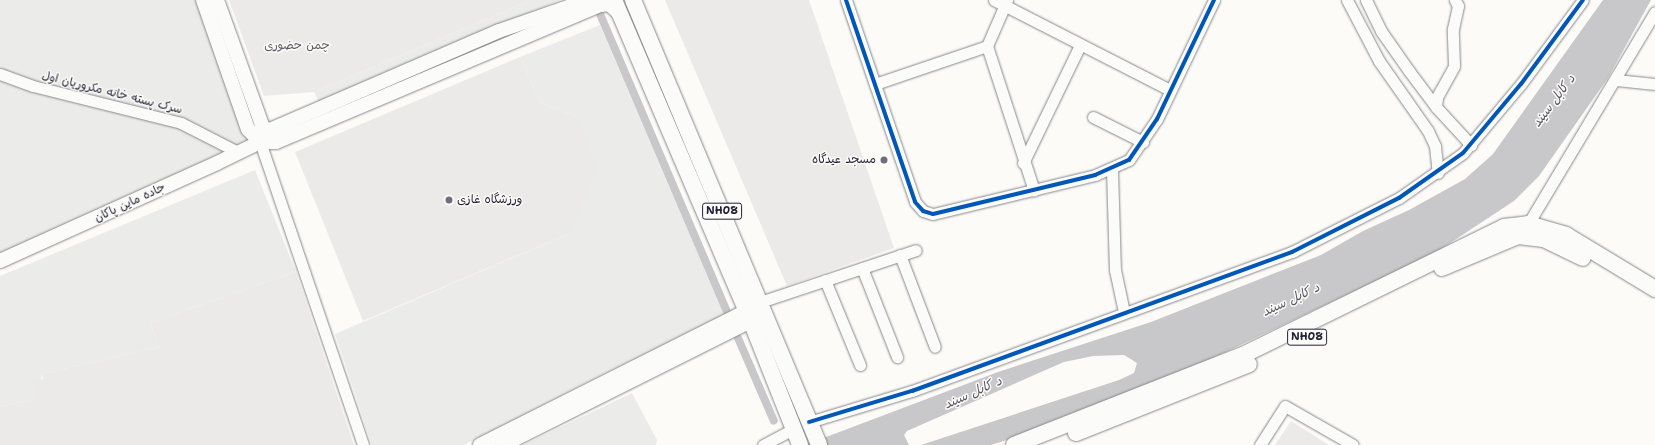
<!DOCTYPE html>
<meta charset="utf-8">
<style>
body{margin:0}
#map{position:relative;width:1655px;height:445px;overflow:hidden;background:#fcfbf8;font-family:"Shantell Sans","Playpen Sans Arabic",sans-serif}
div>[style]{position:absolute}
.built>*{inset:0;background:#ebebe9}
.green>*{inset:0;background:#ebeae8}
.water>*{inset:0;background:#c8c8ca}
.canal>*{height:8px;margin:-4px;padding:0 4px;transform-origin:4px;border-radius:4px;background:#c8c8ca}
.roads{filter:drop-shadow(0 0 1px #88888c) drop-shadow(0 0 1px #88888c)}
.minor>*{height:11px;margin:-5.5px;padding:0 5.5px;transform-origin:5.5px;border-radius:5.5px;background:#fbfbf9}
.major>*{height:14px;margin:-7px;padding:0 7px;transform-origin:7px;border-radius:7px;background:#fbfbf9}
.highway>*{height:16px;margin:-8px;padding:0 8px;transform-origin:8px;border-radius:8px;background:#fbfbf9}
.cycleway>*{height:4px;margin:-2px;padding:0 2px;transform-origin:2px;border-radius:2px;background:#0057b8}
.dots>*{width:11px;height:11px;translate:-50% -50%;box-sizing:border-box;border:2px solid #fdfcf7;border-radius:50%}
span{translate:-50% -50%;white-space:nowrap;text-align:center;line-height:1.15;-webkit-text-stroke:3px #fdfcf7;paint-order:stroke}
.shield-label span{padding:1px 3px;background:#fdfcf7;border:1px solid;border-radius:3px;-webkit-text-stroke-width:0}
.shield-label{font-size:11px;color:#22223b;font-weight:700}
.park-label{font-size:12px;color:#5a5a6b}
.street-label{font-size:12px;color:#22223b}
.poi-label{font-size:12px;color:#22223b}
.right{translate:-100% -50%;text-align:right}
.left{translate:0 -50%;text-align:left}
.water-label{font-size:13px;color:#545466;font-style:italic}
</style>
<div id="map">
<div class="built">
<i style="clip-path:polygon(0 0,217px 0,260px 142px,0 261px)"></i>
<i style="clip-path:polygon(531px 0,560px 0,319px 102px,314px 92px)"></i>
<i style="clip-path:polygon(600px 25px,725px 317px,609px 371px,464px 445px,372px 445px,335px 334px,570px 233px,577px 117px,540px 103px,520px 57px)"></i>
<i style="clip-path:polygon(255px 170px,296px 272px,150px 323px,160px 347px,42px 374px,37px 398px,0 407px,0 276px)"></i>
<i style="clip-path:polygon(632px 393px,657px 440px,656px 445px,523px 445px)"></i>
</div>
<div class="green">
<i style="clip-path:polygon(229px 0,531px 0,314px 92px,264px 96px)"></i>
<i style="clip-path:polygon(665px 0,809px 0,894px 248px,787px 286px)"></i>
<i style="clip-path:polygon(520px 57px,540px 103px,577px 117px,597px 168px,570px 233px,363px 321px,295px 152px)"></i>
<i style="clip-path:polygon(296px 272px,354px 445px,0 445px,0 407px,37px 398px,34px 381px,43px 379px,42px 374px,160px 347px,150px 323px)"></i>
<i style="clip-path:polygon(1291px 421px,1329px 445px,1275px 445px)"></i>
</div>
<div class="water">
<i style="clip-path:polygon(1603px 0,1651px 0,1608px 78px,1539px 176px,1514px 201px,1435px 253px,1194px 367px,1042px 429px,991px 445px,921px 445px,1119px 380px,1134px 373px,1137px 363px,1124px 355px,1093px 356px,1064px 362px,907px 431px,904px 435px,909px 445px,805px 445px,998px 372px,1151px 322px,1321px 255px,1363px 231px,1409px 210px,1465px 179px,1493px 154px)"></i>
</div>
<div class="canal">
<i style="left:600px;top:14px;width:328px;rotate:66.9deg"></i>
<i style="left:738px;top:338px;width:90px;rotate:66.6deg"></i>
</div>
<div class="roads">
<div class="minor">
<i style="left:846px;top:0;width:213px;rotate:71.1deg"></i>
<i style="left:915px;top:202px;width:12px;rotate:48deg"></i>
<i style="left:923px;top:211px;width:10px;rotate:17deg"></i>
<i style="left:933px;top:214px;width:167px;rotate:-13.5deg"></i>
<i style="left:1095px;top:175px;width:37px;rotate:-24deg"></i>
<i style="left:1129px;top:160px;width:50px;rotate:-55.7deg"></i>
<i style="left:1157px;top:119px;width:132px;rotate:-64.4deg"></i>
<i style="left:994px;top:0;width:198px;rotate:27.1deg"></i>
<i style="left:1007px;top:0;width:50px;rotate:113.5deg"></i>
<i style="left:987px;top:46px;width:152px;rotate:72deg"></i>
<i style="left:1347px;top:0;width:69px;rotate:62.3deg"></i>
<i style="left:1379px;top:61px;width:85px;rotate:55deg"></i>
<i style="left:1428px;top:131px;width:17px;rotate:65deg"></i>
<i style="left:1435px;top:146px;width:27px;rotate:84deg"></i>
<i style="left:1366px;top:0;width:34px;rotate:64deg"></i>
<i style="left:1381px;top:31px;width:49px;rotate:55deg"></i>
<i style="left:1409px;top:71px;width:45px;rotate:53.1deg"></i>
<i style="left:1436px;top:107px;width:52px;rotate:47.4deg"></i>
<i style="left:0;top:74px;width:35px;rotate:20deg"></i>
<i style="left:33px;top:86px;width:153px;rotate:14deg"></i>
<i style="left:181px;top:123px;width:64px;rotate:27deg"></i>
<i style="left:1616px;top:80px;width:39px;rotate:6deg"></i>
<i style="left:875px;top:84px;width:118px;rotate:-18.7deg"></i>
<i style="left:1436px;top:107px;width:10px;rotate:-84deg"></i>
<i style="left:1437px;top:97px;width:35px;rotate:-61deg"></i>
<i style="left:1454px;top:66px;width:37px;rotate:-92deg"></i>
<i style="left:1453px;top:29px;width:24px;rotate:-78deg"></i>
<i style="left:1458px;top:6px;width:7px;rotate:-117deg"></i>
<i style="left:1093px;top:117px;width:56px;rotate:26.6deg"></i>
<i style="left:260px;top:142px;width:320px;rotate:71.2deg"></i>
<i style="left:1023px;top:163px;width:131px;rotate:-64.2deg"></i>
<i style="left:1112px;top:170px;width:100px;rotate:88.3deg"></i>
<i style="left:1115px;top:270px;width:43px;rotate:77.9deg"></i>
<i style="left:1528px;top:224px;width:247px;rotate:-59.1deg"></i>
<i style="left:900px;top:255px;width:98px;rotate:69.2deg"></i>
<i style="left:862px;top:268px;width:96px;rotate:68.5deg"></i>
<i style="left:825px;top:280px;width:92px;rotate:67.6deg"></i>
<i style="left:760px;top:302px;width:164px;rotate:-18.4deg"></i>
<i style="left:809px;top:422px;width:108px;rotate:-16.8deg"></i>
<i style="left:912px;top:391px;width:405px;rotate:-20.1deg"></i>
<i style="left:1292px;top:252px;width:120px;rotate:-26.8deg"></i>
<i style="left:1399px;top:198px;width:78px;rotate:-35.1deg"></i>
<i style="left:1463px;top:153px;width:90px;rotate:-50deg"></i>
<i style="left:1521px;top:84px;width:104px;rotate:-53.6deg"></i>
<i style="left:763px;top:445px;width:34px;rotate:-28deg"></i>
<i style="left:1260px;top:445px;width:46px;rotate:-57.3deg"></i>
<i style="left:1285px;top:406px;width:78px;rotate:29.8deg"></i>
</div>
<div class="major">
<i style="left:203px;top:0;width:137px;rotate:70.8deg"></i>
<i style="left:248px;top:129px;width:18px;rotate:47deg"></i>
<i style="left:217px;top:0;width:133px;rotate:70.2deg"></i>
<i style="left:262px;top:125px;width:17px;rotate:97deg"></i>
<i style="left:260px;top:142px;width:16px"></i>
<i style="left:276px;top:142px;width:353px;rotate:-22.9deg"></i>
<i style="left:601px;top:5px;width:8px;rotate:-7deg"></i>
<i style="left:609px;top:4px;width:15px;rotate:42deg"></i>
<i style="left:0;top:261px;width:238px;rotate:-24.3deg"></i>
<i style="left:217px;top:163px;width:48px;rotate:-26deg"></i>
<i style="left:260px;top:142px;width:16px;rotate:-50deg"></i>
<i style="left:270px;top:130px;width:249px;rotate:-23.4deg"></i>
<i style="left:499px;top:31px;width:94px;rotate:-19.2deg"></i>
<i style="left:480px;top:445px;width:299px;rotate:-26.7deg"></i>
<i style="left:503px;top:445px;width:277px;rotate:-26.6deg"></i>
</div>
<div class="highway">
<i style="left:614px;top:0;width:349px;rotate:66.9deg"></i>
<i style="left:751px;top:321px;width:133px;rotate:68.4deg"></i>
<i style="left:633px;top:0;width:482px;rotate:67.3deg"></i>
<i style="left:1442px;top:268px;width:82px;rotate:-22.8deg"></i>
<i style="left:1518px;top:236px;width:26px;rotate:7deg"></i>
<i style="left:1544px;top:239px;width:43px;rotate:26deg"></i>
<i style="left:1076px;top:433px;width:186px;rotate:-21.7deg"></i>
<i style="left:1014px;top:445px;width:251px;rotate:-21.5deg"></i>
<i style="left:1247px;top:353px;width:286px;rotate:-26.1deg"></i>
<i style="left:1504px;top:227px;width:24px;rotate:-7deg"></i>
<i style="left:1528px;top:224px;width:40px;rotate:16deg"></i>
<i style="left:1566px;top:235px;width:104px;rotate:31.2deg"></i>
</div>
</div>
<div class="cycleway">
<i style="left:846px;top:0;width:213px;rotate:71.1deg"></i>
<i style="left:915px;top:202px;width:12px;rotate:48deg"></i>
<i style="left:923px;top:211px;width:10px;rotate:17deg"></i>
<i style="left:933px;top:214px;width:167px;rotate:-13.5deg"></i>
<i style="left:1095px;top:175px;width:37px;rotate:-24deg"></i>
<i style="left:1129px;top:160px;width:50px;rotate:-55.7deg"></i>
<i style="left:1157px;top:119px;width:132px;rotate:-64.4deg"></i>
<i style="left:809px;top:422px;width:108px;rotate:-16.8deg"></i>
<i style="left:912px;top:391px;width:405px;rotate:-20.1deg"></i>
<i style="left:1292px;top:252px;width:120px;rotate:-26.8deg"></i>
<i style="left:1399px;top:198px;width:78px;rotate:-35.1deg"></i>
<i style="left:1463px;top:153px;width:90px;rotate:-50deg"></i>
<i style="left:1521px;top:84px;width:104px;rotate:-53.6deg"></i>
</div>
<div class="dots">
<i style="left:884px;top:160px;background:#6e6e7d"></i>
<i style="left:449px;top:200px;background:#6e6e7d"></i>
</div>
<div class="shield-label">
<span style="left:722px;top:211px">NH08</span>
<span style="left:1307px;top:337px">NH08</span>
</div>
<div class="park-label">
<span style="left:297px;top:46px">چمن حضوری</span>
</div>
<div class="street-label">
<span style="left:112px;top:93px;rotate:14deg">سرک پسته خانه مکروریان اول</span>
<span style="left:130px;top:203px;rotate:-25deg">جاده ماین پاکان</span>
</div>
<div class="poi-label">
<span class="right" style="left:876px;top:160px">مسجد عیدگاه</span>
<span class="left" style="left:457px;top:200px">ورزشگاه غازی</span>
</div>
<div class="water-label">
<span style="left:1554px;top:101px;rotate:-53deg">د کابل سيند</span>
<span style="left:1291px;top:300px;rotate:-25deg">د کابل سيند</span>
<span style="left:973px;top:393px;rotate:-24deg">د کابل سيند</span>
</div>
</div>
